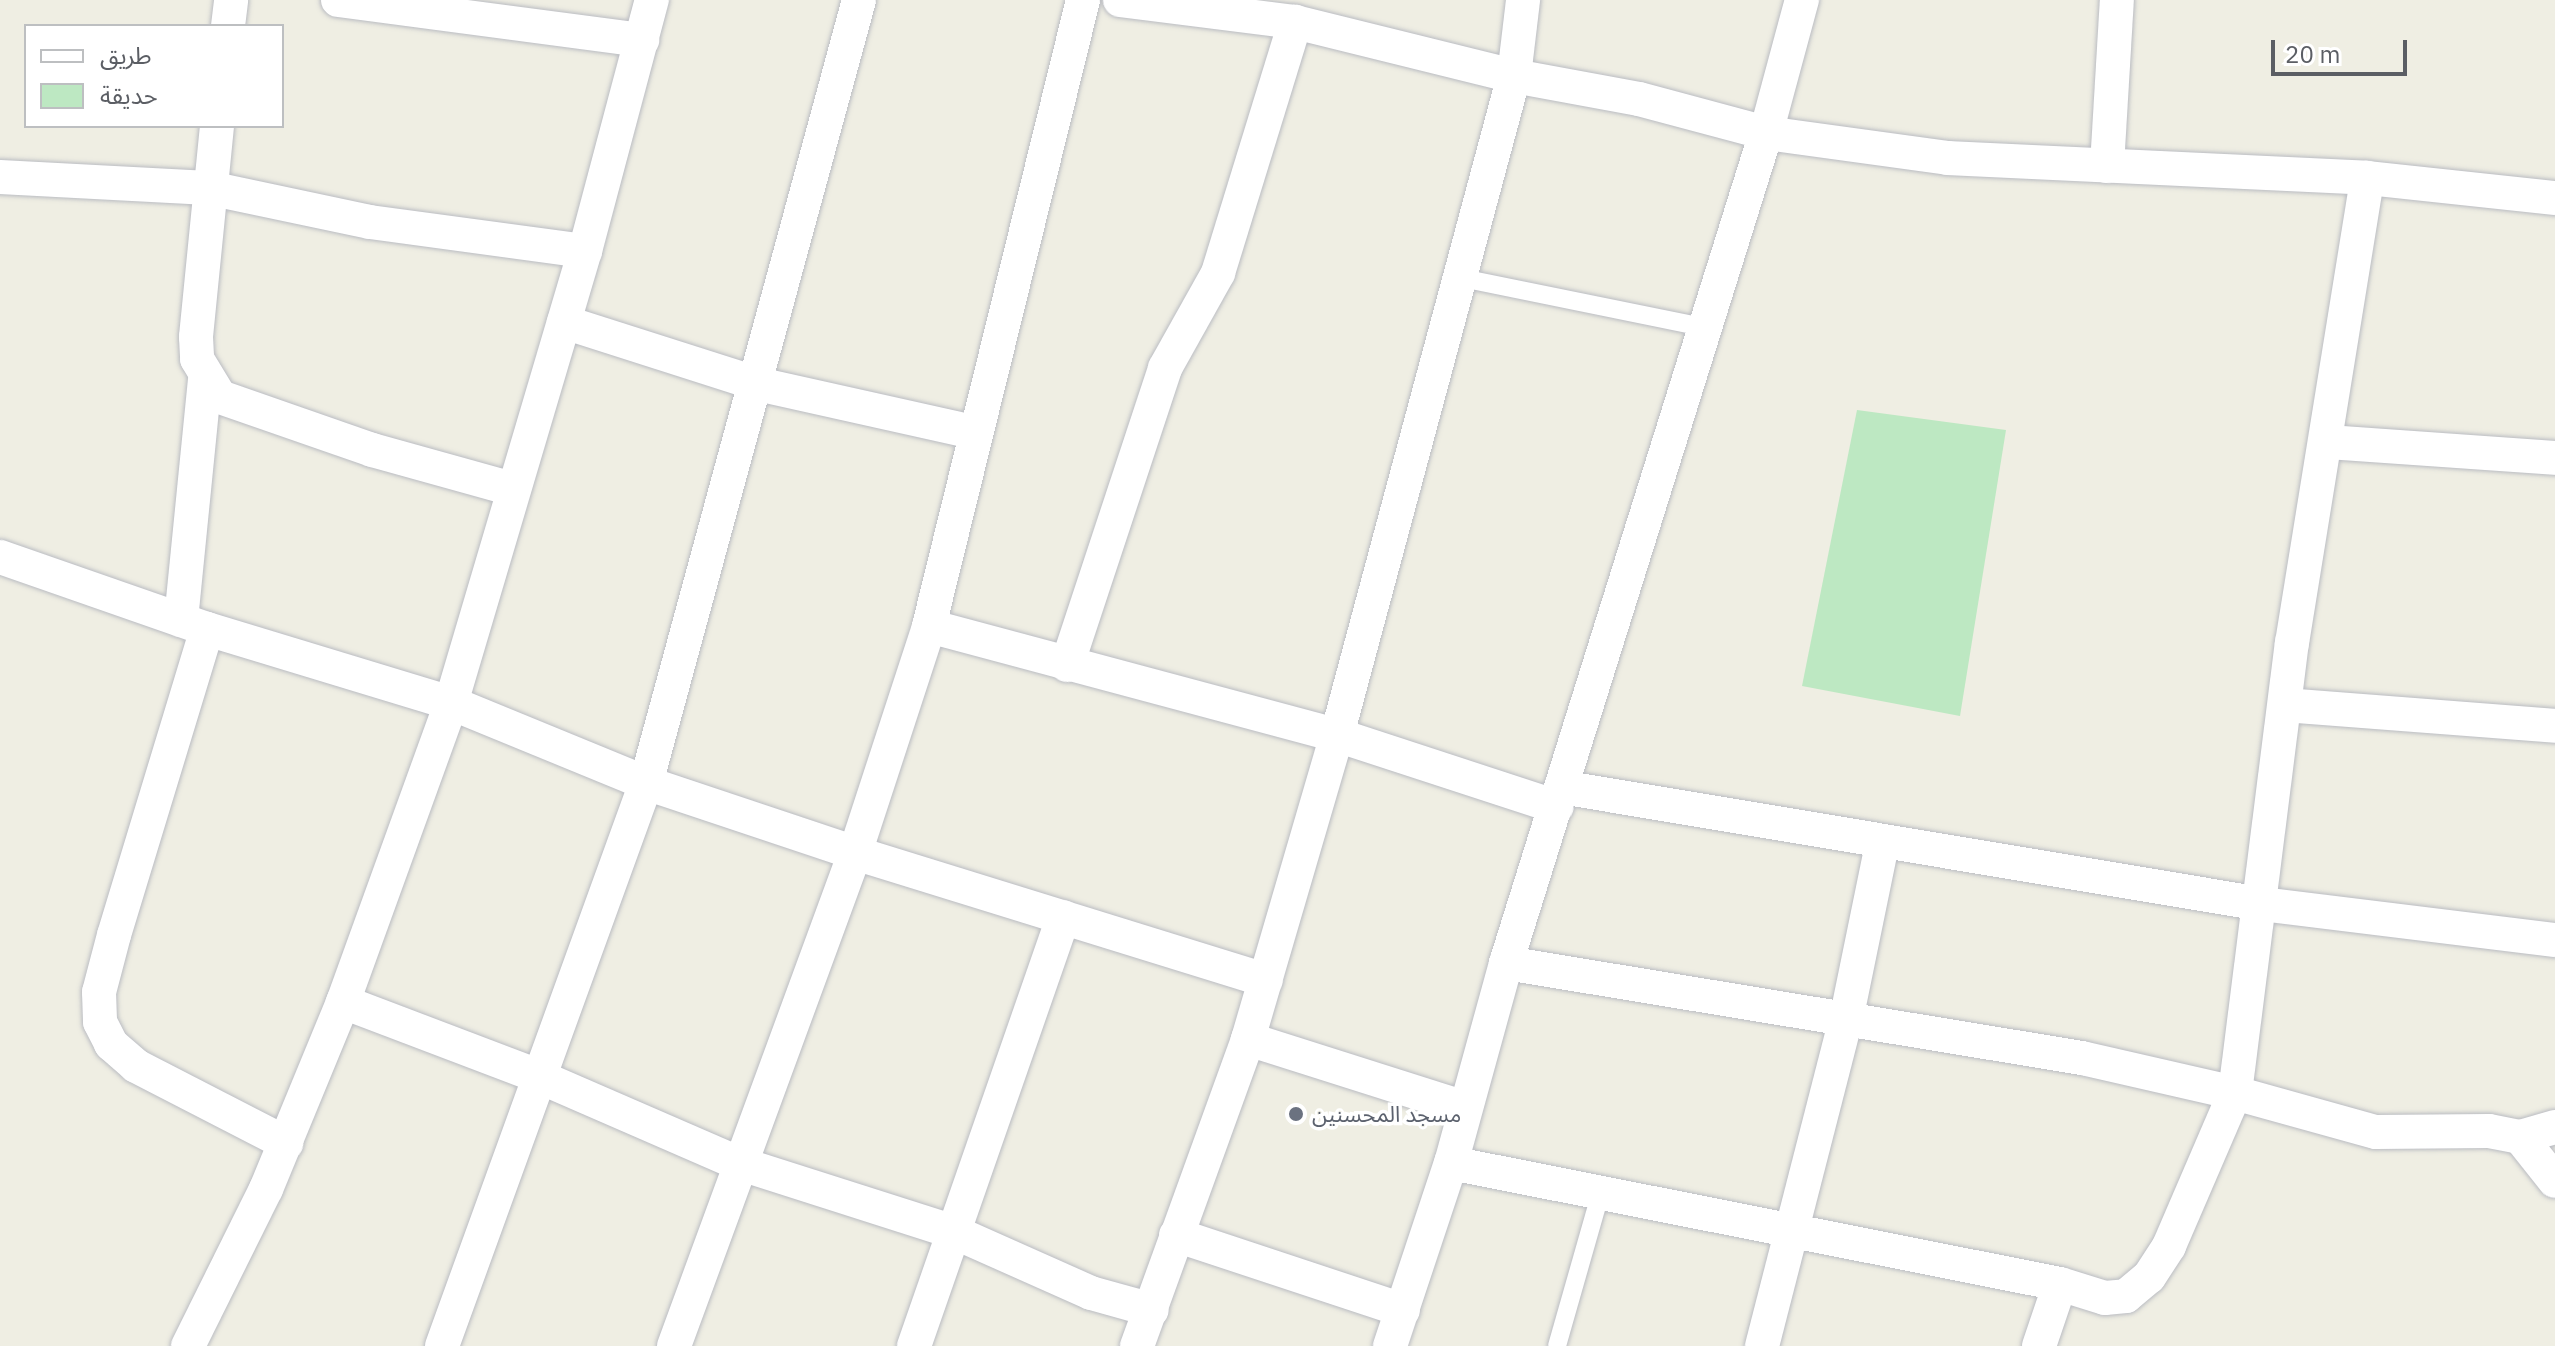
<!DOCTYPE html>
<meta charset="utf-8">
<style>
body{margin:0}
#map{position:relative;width:2555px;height:1346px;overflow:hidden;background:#efeee3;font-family:"IBM Plex Sans","Noto Sans Arabic",sans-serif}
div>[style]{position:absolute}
.green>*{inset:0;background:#bde8c2}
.roads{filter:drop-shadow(0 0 2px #babcc2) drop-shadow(0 0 2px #babcc2)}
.service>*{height:18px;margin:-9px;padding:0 9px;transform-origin:9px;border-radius:9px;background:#fff}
.minor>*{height:34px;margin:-17px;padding:0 17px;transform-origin:17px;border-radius:17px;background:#fff}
.dots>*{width:22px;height:22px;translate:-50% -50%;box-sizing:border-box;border:4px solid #fff;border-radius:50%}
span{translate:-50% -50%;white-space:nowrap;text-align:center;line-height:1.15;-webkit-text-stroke:7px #fff;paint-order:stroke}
.worship-label{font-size:22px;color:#5b616d}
.left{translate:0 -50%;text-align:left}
.legend{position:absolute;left:24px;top:24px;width:260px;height:104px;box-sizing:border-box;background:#fff;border:2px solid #bdbfc1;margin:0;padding:10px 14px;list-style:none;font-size:24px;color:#5b5e64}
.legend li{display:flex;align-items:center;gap:16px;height:40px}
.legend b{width:40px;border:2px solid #bdbfc1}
.scale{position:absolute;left:2271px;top:40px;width:136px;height:36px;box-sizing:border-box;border:4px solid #5b5e64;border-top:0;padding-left:10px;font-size:24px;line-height:28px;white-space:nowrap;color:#5b5e64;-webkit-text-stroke:6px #fff;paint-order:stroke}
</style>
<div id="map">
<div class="green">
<i style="clip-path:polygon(1857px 410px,2006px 430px,1960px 716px,1802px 686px)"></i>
</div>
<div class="roads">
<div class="service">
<i style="left:1462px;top:278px;width:246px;rotate:11.5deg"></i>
<i style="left:1557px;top:1346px;width:157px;rotate:-74.1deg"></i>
</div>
<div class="minor">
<i style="left:338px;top:0;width:307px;rotate:7.5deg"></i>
<i style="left:1120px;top:0;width:176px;rotate:7.2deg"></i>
<i style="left:1295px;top:22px;width:226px;rotate:13.9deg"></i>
<i style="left:1514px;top:76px;width:127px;rotate:10.4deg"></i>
<i style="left:1639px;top:99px;width:131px;rotate:15deg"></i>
<i style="left:1766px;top:133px;width:184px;rotate:7.8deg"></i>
<i style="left:1948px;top:158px;width:419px;rotate:2.7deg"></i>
<i style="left:2367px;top:178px;width:189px;rotate:6.1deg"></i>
<i style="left:228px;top:26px;width:26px;rotate:-83deg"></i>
<i style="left:217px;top:126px;width:212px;rotate:95.7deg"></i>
<i style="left:196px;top:337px;width:22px;rotate:87deg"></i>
<i style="left:197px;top:359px;width:44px;rotate:58.8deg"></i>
<i style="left:220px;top:397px;width:161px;rotate:19.2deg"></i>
<i style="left:372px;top:450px;width:146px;rotate:15.5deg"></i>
<i style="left:2107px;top:166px;width:166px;rotate:-86.6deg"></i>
<i style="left:0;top:177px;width:209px;rotate:3deg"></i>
<i style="left:209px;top:188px;width:165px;rotate:11.9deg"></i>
<i style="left:370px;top:222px;width:217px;rotate:7.7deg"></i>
<i style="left:564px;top:322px;width:204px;rotate:17.7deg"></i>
<i style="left:758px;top:384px;width:220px;rotate:12.6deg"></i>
<i style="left:2327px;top:442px;width:229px;rotate:4deg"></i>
<i style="left:0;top:557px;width:219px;rotate:19.2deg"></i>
<i style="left:207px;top:629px;width:255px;rotate:16.9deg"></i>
<i style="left:451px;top:703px;width:211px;rotate:22.3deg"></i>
<i style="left:646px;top:783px;width:220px;rotate:18.5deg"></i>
<i style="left:855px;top:853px;width:430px;rotate:17.2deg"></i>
<i style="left:181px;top:620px;width:242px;rotate:-84.3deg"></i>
<i style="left:929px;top:626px;width:422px;rotate:15deg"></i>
<i style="left:1337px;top:735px;width:231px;rotate:18.1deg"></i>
<i style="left:207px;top:629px;width:320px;rotate:106.9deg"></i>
<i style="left:114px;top:935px;width:59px;rotate:104.7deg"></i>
<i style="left:99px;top:992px;width:30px;rotate:88deg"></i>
<i style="left:100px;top:1022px;width:25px;rotate:63deg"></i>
<i style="left:111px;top:1044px;width:33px;rotate:41deg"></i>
<i style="left:136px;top:1066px;width:169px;rotate:27.2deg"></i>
<i style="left:1067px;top:665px;width:313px;rotate:-71.7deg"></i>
<i style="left:1165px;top:368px;width:109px;rotate:-60.8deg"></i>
<i style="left:1218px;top:273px;width:263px;rotate:-72.9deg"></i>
<i style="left:2285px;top:705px;width:271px;rotate:4.4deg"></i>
<i style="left:1561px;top:787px;width:710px;rotate:9.49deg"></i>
<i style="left:2261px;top:904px;width:296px;rotate:7deg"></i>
<i style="left:1506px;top:963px;width:584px;rotate:9.37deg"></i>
<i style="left:2082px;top:1058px;width:157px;rotate:12.9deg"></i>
<i style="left:2235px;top:1093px;width:146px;rotate:15.5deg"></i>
<i style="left:2376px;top:1132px;width:113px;rotate:-0.5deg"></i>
<i style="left:2489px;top:1131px;width:32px;rotate:11deg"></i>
<i style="left:2520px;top:1137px;width:36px;rotate:-16deg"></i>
<i style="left:343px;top:1002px;width:211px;rotate:20.8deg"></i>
<i style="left:540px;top:1077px;width:216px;rotate:23.5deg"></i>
<i style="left:738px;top:1163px;width:227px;rotate:17.7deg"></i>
<i style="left:954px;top:1232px;width:150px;rotate:24deg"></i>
<i style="left:1091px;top:1293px;width:63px;rotate:15.6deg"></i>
<i style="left:1248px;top:1039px;width:228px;rotate:17.6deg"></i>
<i style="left:2520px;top:1137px;width:56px;rotate:51.5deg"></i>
<i style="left:1451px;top:1163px;width:621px;rotate:11.24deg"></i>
<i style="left:2060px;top:1284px;width:47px;rotate:17.3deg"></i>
<i style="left:2105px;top:1298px;width:21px;rotate:-5deg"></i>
<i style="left:2126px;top:1296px;width:30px;rotate:-40deg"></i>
<i style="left:2149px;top:1277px;width:37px;rotate:-57deg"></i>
<i style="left:2169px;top:1246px;width:167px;rotate:-66.7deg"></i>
<i style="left:2235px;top:1093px;width:454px;rotate:-82.8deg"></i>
<i style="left:2292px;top:643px;width:471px;rotate:-80.8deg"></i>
<i style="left:1176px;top:1235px;width:239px;rotate:18.3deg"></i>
<i style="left:188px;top:1346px;width:175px;rotate:-63.6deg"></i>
<i style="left:266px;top:1189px;width:202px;rotate:-67.6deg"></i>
<i style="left:343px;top:1002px;width:318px;rotate:-70.1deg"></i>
<i style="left:451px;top:703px;width:471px;rotate:-73.5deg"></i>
<i style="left:585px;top:251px;width:260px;rotate:-75.1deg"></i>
<i style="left:442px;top:1346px;width:599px;rotate:-70.08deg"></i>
<i style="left:646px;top:783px;width:811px;rotate:-74.78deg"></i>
<i style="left:674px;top:1346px;width:525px;rotate:-69.84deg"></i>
<i style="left:855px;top:853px;width:239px;rotate:-71.9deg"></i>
<i style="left:929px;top:626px;width:645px;rotate:-76.18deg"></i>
<i style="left:914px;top:1346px;width:454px;rotate:-70.8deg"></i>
<i style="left:1137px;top:1346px;width:326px;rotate:-70.1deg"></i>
<i style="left:1248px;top:1039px;width:317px;rotate:-73.7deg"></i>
<i style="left:1337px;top:735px;width:682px;rotate:-74.97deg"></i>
<i style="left:1514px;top:76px;width:77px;rotate:-83.2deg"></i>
<i style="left:1390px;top:1346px;width:193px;rotate:-71.6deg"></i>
<i style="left:1451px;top:1163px;width:207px;rotate:-74.6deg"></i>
<i style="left:1506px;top:963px;width:870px;rotate:-72.61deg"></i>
<i style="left:1766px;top:133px;width:138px;rotate:-74.9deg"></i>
<i style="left:1762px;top:1346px;width:337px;rotate:-75.6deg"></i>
<i style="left:1846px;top:1020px;width:180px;rotate:-78.4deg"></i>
<i style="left:2039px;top:1346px;width:65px;rotate:-71.3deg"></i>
</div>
</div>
<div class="dots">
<i style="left:1296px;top:1114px;background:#6b7280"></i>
</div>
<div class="worship-label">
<span class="left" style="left:1312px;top:1114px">مسجد المحسنين</span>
</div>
<ul class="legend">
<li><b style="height:10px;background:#fff"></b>طريق</li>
<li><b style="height:22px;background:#bde8c2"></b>حديقة</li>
</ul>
<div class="scale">20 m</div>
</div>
